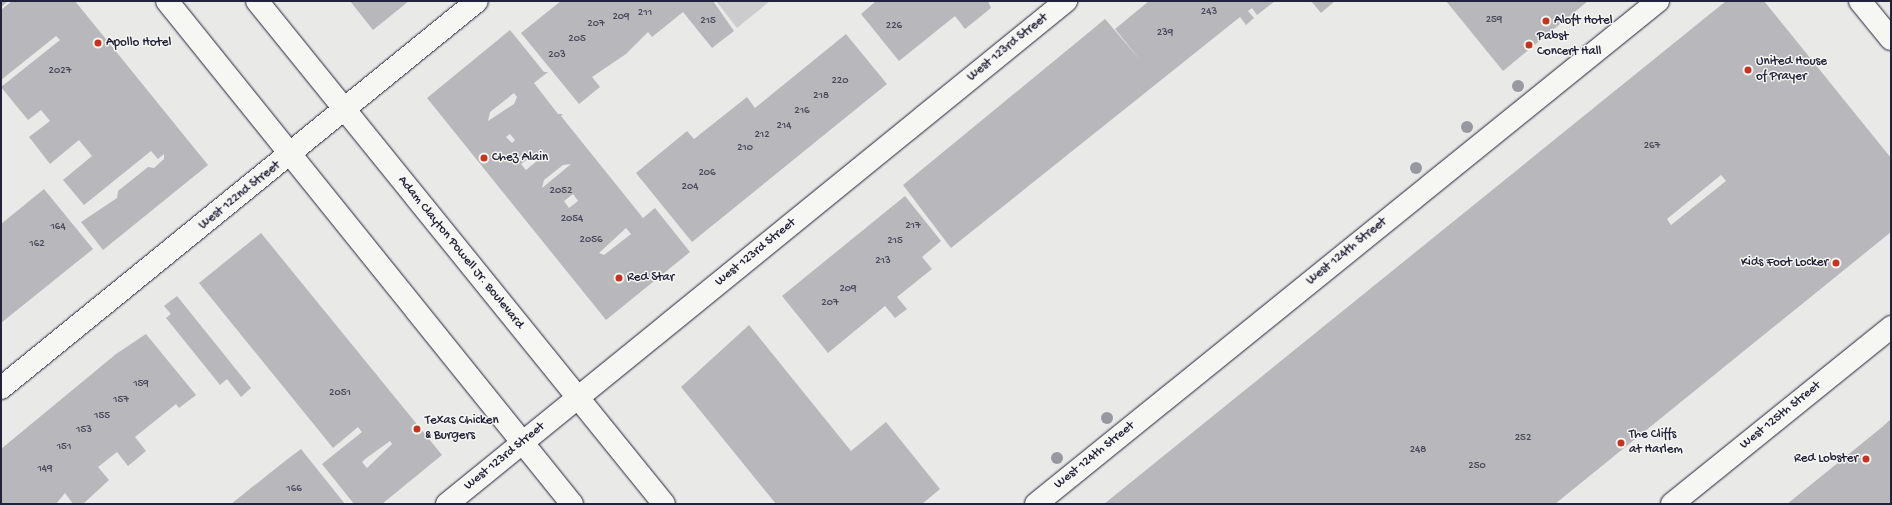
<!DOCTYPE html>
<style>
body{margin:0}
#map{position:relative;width:1892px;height:505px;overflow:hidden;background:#e9e9e7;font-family:"Gochi Hand",sans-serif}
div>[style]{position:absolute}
.green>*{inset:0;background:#ccccce}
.building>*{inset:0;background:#b8b8bc}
.roads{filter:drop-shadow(0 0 1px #22223b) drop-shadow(0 0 1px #22223b)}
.minor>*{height:22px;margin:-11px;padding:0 11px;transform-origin:11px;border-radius:11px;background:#f6f6f2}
.secondary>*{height:22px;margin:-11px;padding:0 11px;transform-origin:11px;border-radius:11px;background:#f6f6f2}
.primary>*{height:22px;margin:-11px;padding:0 11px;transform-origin:11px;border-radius:11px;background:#f6f6f2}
.trees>*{width:12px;height:12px;margin:-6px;border-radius:50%;background:#9898a1}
.dots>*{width:11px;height:11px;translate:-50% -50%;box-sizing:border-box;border:2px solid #f6f6f2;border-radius:50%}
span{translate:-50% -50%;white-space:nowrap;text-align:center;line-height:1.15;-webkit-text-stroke:3px #f6f6f2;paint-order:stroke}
.number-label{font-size:11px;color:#48485b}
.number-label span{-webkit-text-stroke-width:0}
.poi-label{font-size:13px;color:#22223b}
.left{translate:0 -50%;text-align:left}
.right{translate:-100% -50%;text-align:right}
.street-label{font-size:13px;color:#22223b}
.frame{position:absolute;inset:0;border:2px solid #22223b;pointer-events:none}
</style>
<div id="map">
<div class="green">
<i style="clip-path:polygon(716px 1px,770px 1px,737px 28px)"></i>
</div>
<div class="building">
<i style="clip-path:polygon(1px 1px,8px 1px,1px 7px)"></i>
<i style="clip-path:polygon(12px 1px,75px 1px,208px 165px,103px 250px,81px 222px,117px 198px,118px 191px,148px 167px,154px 168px,164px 159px,164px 154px,158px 159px,151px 151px,84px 205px,63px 180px,92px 156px,79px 140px,50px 164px,29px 137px,50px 121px,41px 110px,28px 120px,1px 87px,60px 40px,56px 36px,1px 80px,1px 10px)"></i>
<i style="clip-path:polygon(350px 1px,409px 1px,373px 30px)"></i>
<i style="clip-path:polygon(561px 1px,713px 1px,734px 31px,712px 48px,683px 12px,652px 37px,648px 32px,626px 54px,592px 77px,600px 87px,579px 104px,521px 33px)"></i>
<i style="clip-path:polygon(876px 1px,988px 1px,991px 8px,965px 29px,955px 16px,899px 61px,861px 14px)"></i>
<i style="clip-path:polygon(1149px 1px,1275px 1px,1257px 15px,1252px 8px,1248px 11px,1254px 18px,1246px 25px,1240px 17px,951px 248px,903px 185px,1105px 19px,1141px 61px,1115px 29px)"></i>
<i style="clip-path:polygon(1311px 1px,1335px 1px,1321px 13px)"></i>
<i style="clip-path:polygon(1446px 1px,1588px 1px,1503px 71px)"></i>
<i style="clip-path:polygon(evenodd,1726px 1px,1764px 1px,1891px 158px,1891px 232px,1650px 427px,1555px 504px,1104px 504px,1726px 1px,1721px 175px,1726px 181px,1671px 225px,1667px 219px,1721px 175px)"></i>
<i style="clip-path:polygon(evenodd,510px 30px,544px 72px,548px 72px,534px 83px,558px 114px,563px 114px,561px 116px,643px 218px,655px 208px,690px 252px,606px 320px,427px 98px,510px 30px,514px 93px,517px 97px,514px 104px,488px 121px,490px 112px,514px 93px,510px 30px,510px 134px,515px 140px,512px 143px,506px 137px,510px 134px,510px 30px,532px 156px,537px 161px,526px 170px,521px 164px,532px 156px,510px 30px,571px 164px,542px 188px,544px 180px,563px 165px,571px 164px,510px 30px,573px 194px,578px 201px,569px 208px,564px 201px,573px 194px,510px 30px,626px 228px,631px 234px,604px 255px,599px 253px,626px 228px)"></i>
<i style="clip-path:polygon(846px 34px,887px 84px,692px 242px,636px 173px,687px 131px,694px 139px,747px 97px,755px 108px)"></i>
<i style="clip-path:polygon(44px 189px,93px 249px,1px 323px,1px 224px)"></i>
<i style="clip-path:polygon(905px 196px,941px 241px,922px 257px,932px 269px,897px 297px,907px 309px,895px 318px,885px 306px,828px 353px,782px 296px)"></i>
<i style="clip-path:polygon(evenodd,261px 233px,442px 455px,382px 504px,354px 504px,322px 464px,362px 432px,358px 427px,333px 448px,199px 283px,261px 233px,390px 441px,392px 444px,367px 468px,362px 462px,365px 459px,390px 441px)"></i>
<i style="clip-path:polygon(177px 296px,251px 388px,241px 397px,227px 379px,220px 385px,166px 318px,171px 314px,164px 306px)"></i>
<i style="clip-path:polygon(749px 325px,851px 451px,886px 422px,940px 489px,922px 504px,776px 504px,681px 387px)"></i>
<i style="clip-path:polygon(146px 334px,196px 395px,179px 408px,176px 404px,135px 437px,146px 451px,128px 466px,117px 452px,98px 467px,109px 480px,83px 504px,73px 504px,65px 493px,56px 504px,1px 504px,1px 449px,116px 354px)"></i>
<i style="clip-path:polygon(1891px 419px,1891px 504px,1787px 504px,1881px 428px)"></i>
<i style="clip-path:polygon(301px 449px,345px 504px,231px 504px,285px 461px)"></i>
</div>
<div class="roads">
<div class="minor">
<i style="left:1px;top:388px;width:613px;rotate:-39.11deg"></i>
<i style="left:447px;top:504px;width:798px;rotate:-39.1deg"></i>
<i style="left:1036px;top:504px;width:800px;rotate:-38.96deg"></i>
</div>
<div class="secondary">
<i style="left:1860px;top:1px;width:49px;rotate:50.8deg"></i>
</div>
<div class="primary">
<i style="left:167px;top:1px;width:646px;rotate:51.16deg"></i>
<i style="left:257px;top:1px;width:647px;rotate:51.02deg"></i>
<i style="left:1672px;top:504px;width:282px;rotate:-38.9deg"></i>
</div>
</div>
<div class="trees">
<i style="left:1518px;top:86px"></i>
<i style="left:1467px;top:127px"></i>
<i style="left:1416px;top:168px"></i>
<i style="left:1107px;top:418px"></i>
<i style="left:1057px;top:458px"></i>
</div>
<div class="dots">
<i style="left:1546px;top:21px;background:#c8321e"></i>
<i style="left:98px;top:43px;background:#c8321e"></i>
<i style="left:1529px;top:45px;background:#c8321e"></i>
<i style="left:1748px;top:70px;background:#c8321e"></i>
<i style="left:484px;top:158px;background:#c8321e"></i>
<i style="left:1836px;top:263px;background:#c8321e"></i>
<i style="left:619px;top:278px;background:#c8321e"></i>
<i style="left:417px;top:429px;background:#c8321e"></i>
<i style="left:1621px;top:443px;background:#c8321e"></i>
<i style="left:1866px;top:459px;background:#c8321e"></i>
</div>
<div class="number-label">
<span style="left:1209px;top:12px">243</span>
<span style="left:645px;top:13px">211</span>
<span style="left:621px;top:17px">209</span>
<span style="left:1494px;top:20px">259</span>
<span style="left:708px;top:21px">215</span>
<span style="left:596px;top:24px">207</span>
<span style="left:894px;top:26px">226</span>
<span style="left:1165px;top:33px">239</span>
<span style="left:577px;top:39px">205</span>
<span style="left:557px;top:55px">203</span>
<span style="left:60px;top:71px">2027</span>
<span style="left:840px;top:81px">220</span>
<span style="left:821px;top:96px">218</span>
<span style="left:802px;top:111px">216</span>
<span style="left:784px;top:126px">214</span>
<span style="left:762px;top:135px">212</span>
<span style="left:1652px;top:146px">267</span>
<span style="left:745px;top:148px">210</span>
<span style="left:707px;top:173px">206</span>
<span style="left:690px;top:187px">204</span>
<span style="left:561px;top:191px">2052</span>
<span style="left:572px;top:219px">2054</span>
<span style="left:913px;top:226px">217</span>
<span style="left:58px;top:227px">164</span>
<span style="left:591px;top:240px">2056</span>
<span style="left:895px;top:241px">215</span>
<span style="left:37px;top:244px">162</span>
<span style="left:883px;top:261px">213</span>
<span style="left:848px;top:289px">209</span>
<span style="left:830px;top:303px">207</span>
<span style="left:141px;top:384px">159</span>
<span style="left:340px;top:393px">2051</span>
<span style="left:121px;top:400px">157</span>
<span style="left:102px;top:416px">155</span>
<span style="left:84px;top:430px">153</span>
<span style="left:1523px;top:438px">252</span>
<span style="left:64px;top:447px">151</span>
<span style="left:1418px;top:450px">248</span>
<span style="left:1477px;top:466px">250</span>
<span style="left:45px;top:469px">149</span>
<span style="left:294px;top:489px">166</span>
</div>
<div class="poi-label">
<span class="left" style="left:1554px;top:21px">Aloft Hotel</span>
<span class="left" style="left:1537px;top:45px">Pabst<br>Concert Hall</span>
<span class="left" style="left:106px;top:43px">Apollo Hotel</span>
<span class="left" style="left:1756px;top:70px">United House<br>of Prayer</span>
<span class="left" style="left:492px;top:158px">Chez Alain</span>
<span class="right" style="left:1828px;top:263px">Kids Foot Locker</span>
<span class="left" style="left:627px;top:278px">Red Star</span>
<span class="left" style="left:425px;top:429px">Texas Chicken<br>&amp; Burgers</span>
<span class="left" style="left:1629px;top:443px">The Cliffs<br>at Harlem</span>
<span class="right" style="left:1858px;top:459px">Red Lobster</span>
</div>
<div class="street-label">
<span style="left:1008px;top:48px;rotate:-39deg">West 123rd Street</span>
<span style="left:240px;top:196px;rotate:-39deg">West 122nd Street</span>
<span style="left:1347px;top:252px;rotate:-39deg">West 124th Street</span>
<span style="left:460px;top:253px;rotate:51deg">Adam Clayton Powell Jr. Boulevard</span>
<span style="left:756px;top:253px;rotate:-39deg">West 123rd Street</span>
<span style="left:1781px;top:416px;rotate:-39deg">West 125th Street</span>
<span style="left:1095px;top:456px;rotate:-39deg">West 124th Street</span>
<span style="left:505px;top:457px;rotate:-39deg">West 123rd Street</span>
</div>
<div class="frame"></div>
</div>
